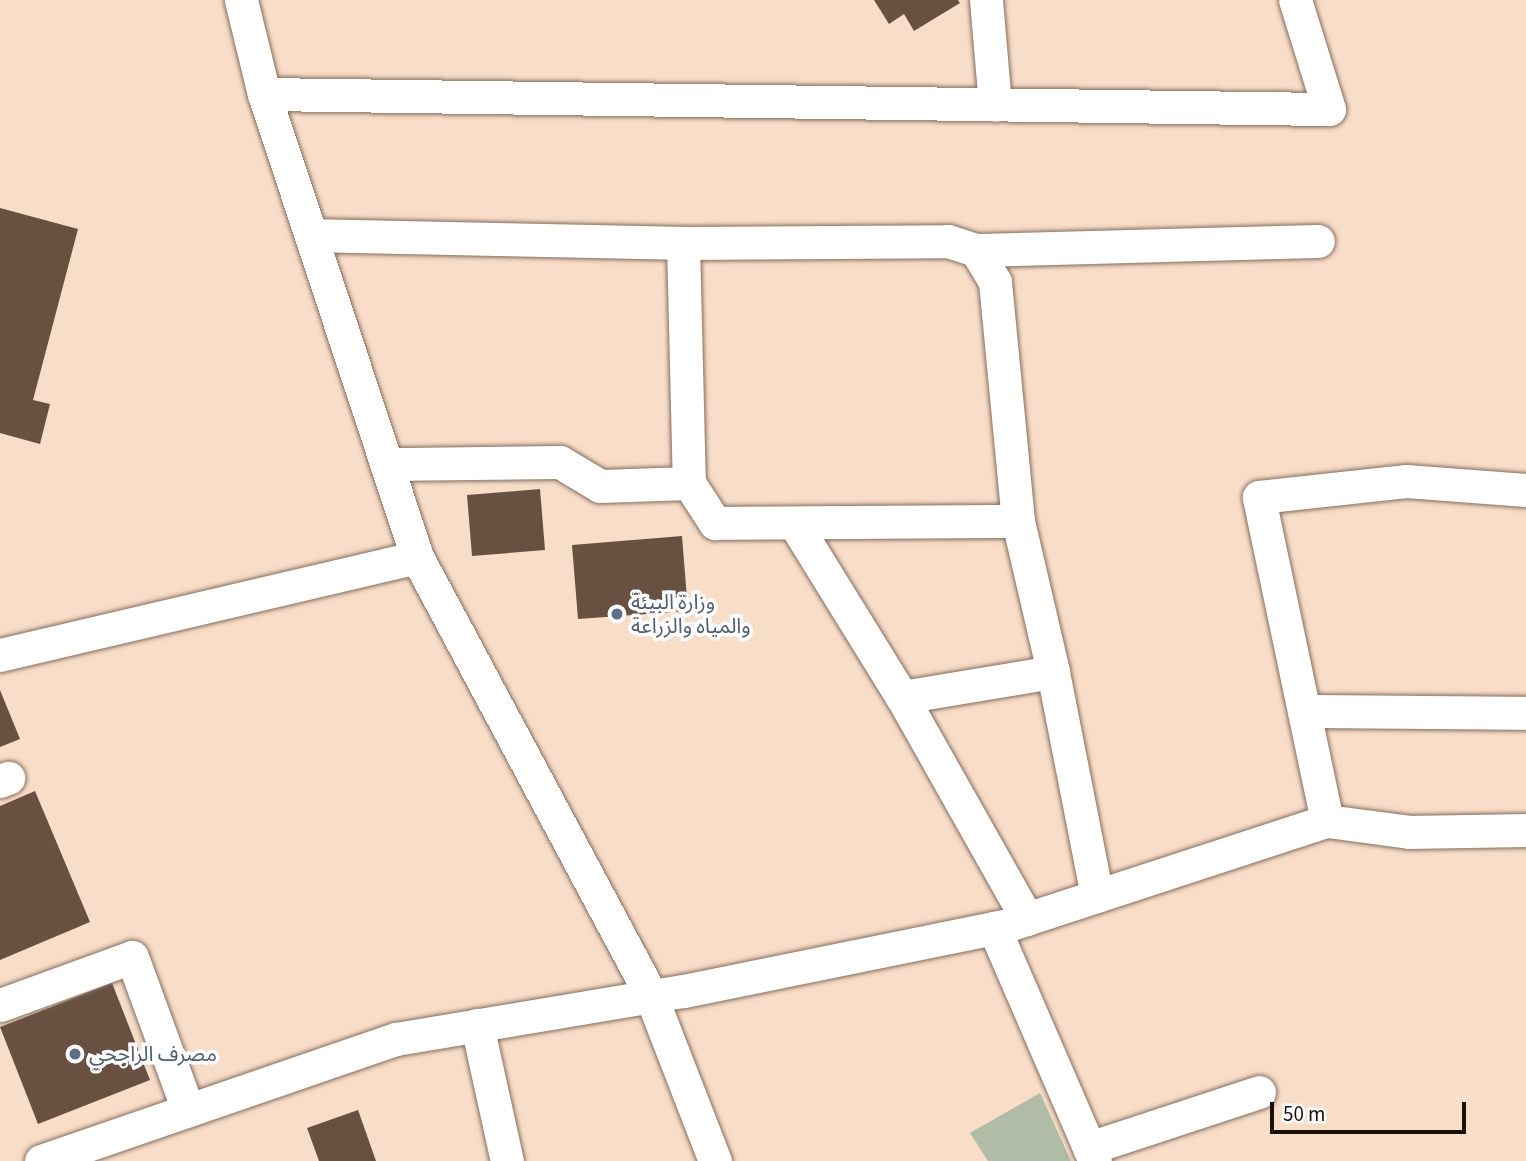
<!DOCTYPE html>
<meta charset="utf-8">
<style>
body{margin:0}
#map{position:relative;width:1526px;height:1161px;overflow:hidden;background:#f8ddc8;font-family:"Source Sans 3","Noto Sans Arabic",sans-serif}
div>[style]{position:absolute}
.green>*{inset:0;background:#b0bca5}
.building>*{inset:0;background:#685140}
.roads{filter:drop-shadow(0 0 2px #856d5b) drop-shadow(0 0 2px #856d5b)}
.minor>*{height:33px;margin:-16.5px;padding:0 16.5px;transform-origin:16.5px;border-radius:16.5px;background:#fff}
.dots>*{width:19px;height:19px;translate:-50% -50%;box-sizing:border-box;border:4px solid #fff;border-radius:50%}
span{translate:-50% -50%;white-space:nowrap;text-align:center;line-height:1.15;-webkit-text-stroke:7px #fff;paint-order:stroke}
.service-label{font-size:21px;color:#4e5e75}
.left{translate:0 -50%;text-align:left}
.scale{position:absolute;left:1270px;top:1102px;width:196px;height:32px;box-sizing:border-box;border:4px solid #191009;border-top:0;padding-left:9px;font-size:21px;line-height:24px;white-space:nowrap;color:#191009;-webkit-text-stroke:5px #fff;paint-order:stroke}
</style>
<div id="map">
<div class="green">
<i style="clip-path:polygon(1040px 1093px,1071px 1161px,988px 1161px,970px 1133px)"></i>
</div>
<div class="building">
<i style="clip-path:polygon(874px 0,958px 0,960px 3px,914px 31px,904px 14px,889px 24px)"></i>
<i style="clip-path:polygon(0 208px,78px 229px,33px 400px,50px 404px,40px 444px,0 433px)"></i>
<i style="clip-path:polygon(540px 489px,545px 550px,472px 556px,467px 495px)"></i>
<i style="clip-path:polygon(682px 536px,688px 611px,578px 619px,572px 545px)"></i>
<i style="clip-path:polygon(0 690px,20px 739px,0 747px)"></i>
<i style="clip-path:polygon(35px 791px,90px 922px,0 960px,0 806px)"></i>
<i style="clip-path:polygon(112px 983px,150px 1080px,38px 1124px,0 1027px)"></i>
<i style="clip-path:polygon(358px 1110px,376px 1161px,319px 1161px,307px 1128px)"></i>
</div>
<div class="roads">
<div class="minor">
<i style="left:241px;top:0;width:97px;rotate:76.3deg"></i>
<i style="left:264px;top:94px;width:1065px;rotate:0.81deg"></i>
<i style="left:1329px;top:109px;width:114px;rotate:-107.3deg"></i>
<i style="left:986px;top:0;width:105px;rotate:85.1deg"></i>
<i style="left:264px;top:94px;width:488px;rotate:71.7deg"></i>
<i style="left:417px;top:557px;width:497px;rotate:61.9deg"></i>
<i style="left:651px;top:996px;width:177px;rotate:68.8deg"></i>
<i style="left:311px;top:235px;width:372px;rotate:1.2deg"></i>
<i style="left:683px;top:243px;width:240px;rotate:88.6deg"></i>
<i style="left:689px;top:483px;width:89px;rotate:178.1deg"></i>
<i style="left:600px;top:486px;width:47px;rotate:-149deg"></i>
<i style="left:560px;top:462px;width:174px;rotate:179.3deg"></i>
<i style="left:683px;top:243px;width:265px;rotate:-0.4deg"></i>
<i style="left:948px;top:241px;width:29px;rotate:18deg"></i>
<i style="left:976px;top:250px;width:37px;rotate:59deg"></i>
<i style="left:995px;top:282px;width:240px;rotate:84.5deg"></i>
<i style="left:976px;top:250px;width:342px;rotate:-1.5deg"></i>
<i style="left:689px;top:483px;width:48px;rotate:57deg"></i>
<i style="left:715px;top:523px;width:303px;rotate:-0.4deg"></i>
<i style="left:1018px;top:521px;width:155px;rotate:76.9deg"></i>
<i style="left:1053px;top:672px;width:228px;rotate:78.9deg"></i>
<i style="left:795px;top:524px;width:203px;rotate:58.3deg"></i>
<i style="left:902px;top:697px;width:153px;rotate:-9.4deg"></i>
<i style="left:0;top:655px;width:428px;rotate:-13.2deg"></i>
<i style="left:902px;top:697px;width:255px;rotate:60.6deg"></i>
<i style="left:1304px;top:711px;width:222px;rotate:0.5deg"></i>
<i style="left:0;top:781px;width:9px;rotate:-21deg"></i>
<i style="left:1327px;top:821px;width:331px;rotate:-101.9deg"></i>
<i style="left:1259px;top:497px;width:148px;rotate:-6.2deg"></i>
<i style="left:1406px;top:481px;width:120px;rotate:4.3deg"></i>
<i style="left:994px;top:928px;width:254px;rotate:66.6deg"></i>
<i style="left:0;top:1005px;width:140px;rotate:-20deg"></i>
<i style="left:132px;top:957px;width:163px;rotate:69.9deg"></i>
<i style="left:477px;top:1025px;width:139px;rotate:77.6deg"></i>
<i style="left:1089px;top:1148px;width:179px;rotate:-18.2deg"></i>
<i style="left:41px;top:1161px;width:375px;rotate:-19deg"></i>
<i style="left:396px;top:1039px;width:292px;rotate:-9.5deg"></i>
<i style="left:684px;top:991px;width:331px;rotate:-11.5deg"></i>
<i style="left:1008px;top:925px;width:336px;rotate:-18.1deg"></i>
<i style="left:1327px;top:821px;width:83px;rotate:7.6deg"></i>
<i style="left:1409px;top:832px;width:117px;rotate:-1deg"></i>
</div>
</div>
<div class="dots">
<i style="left:617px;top:614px;background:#5c6f8a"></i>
<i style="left:75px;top:1054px;background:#5c6f8a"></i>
</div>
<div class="service-label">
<span class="left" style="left:631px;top:614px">وزارة البيئة<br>والمياه والزراعة</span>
<span class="left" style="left:89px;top:1054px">مصرف الراجحي</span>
</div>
<div class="scale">50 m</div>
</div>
